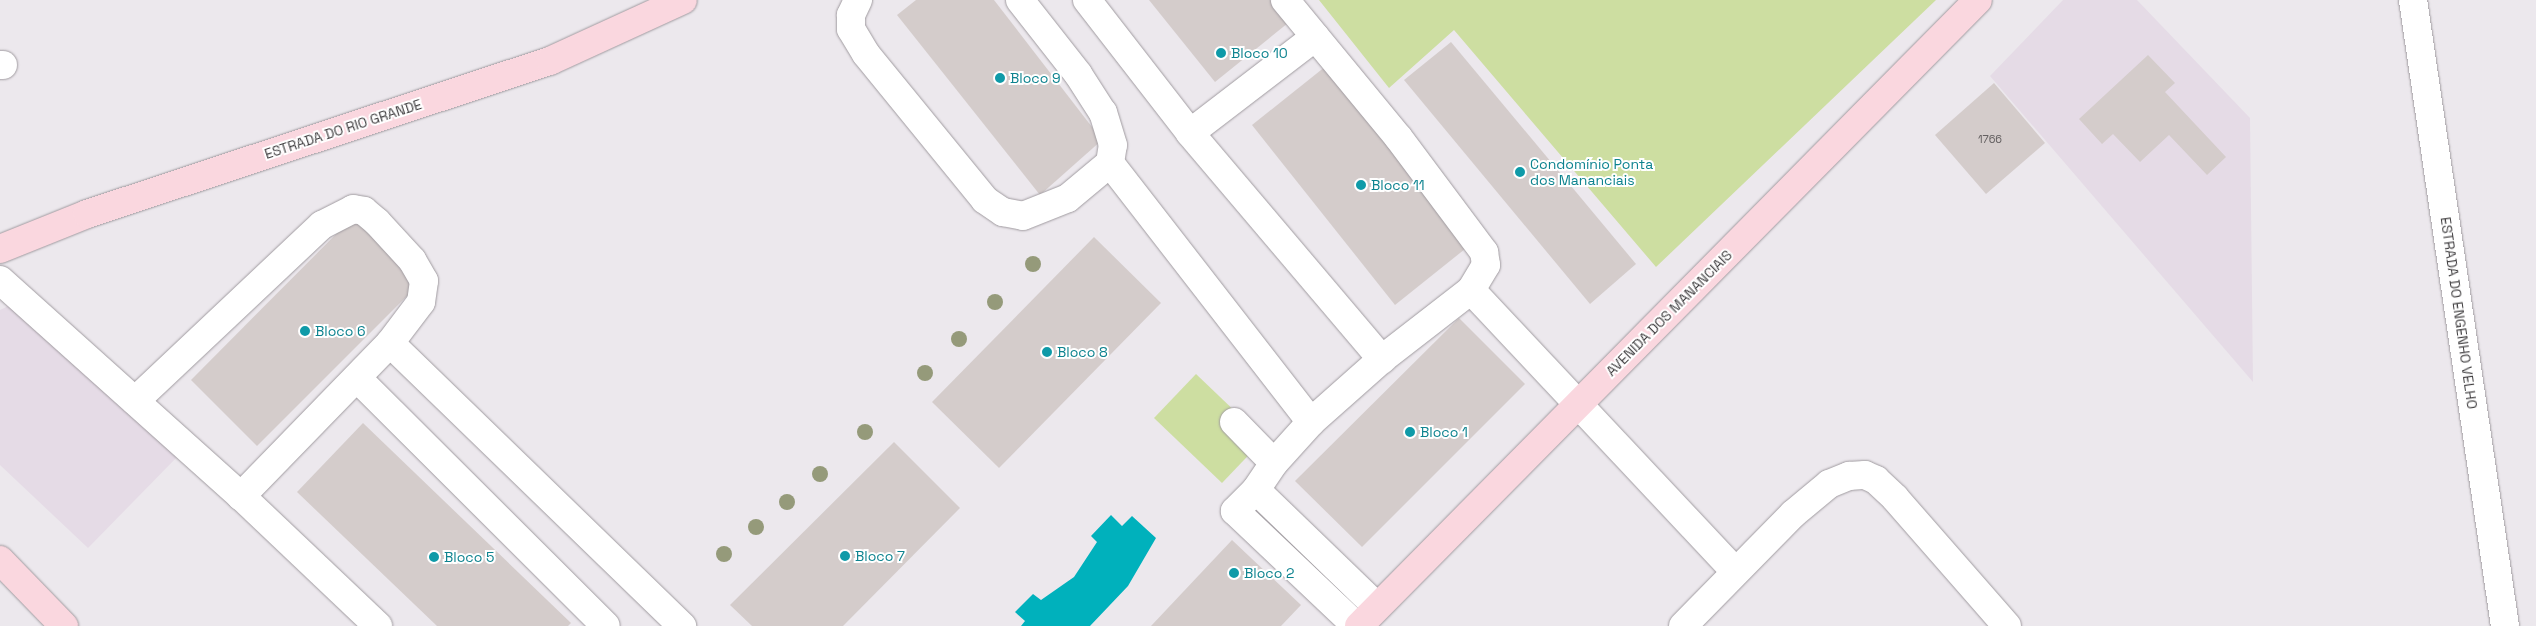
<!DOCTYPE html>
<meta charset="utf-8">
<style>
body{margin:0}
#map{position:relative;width:2536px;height:626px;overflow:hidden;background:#ece8ed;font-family:"Space Grotesk",sans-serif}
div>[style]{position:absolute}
.built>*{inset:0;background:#e5dbe6}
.green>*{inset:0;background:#cddea1}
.water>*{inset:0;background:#00b1bc}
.building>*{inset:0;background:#d4cccb}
.roads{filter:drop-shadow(0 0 1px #a09ba0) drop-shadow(0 0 1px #a09ba0)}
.minor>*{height:28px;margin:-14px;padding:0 14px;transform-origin:14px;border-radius:14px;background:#fff}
.major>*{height:28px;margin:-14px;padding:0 14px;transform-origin:14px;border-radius:14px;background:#fad7df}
.trees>*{width:16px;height:16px;margin:-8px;border-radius:50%;background:#959a7a}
.dots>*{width:14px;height:14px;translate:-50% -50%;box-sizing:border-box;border:2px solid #fff;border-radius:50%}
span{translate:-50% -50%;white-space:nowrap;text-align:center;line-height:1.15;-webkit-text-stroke:4px #fff;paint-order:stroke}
.number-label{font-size:11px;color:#646061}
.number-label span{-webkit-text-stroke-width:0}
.culture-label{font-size:14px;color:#0d838f}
.left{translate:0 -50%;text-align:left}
.street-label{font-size:14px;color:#3e3c3e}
</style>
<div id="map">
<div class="built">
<i style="clip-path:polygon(2063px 0,2137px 0,2250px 118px,2253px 382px,1990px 76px)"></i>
<i style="clip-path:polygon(23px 299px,181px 453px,88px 548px,0 465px,0 310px)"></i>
</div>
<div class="green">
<i style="clip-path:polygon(1319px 0,1936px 0,1656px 267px,1454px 30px,1389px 88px)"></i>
<i style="clip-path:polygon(1196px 374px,1264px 439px,1222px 483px,1154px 418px)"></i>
</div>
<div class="water">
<i style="clip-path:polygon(1111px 515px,1122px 526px,1132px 516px,1156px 538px,1128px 586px,1090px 626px,1021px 626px,1025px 621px,1015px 612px,1033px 594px,1041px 600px,1074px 577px,1097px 542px,1091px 536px)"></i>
</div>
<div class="building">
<i style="clip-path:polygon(916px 0,994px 0,1102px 140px,1040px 195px,897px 15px)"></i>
<i style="clip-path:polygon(1149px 0,1270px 0,1288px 23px,1215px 82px)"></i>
<i style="clip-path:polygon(1451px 42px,1636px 264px,1590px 304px,1404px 80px)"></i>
<i style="clip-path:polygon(2148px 55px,2175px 83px,2165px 92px,2226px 157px,2207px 175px,2169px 135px,2140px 162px,2113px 134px,2102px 144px,2079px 119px)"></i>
<i style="clip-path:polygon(1326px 66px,1470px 245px,1395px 305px,1252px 125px)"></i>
<i style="clip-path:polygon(1994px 83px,2045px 143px,1986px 194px,1935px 135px)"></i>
<i style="clip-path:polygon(354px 216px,420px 283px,257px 446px,191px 380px)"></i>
<i style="clip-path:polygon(1094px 237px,1161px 303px,999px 468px,932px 402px)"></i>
<i style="clip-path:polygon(1459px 318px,1525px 384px,1362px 547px,1295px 481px)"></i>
<i style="clip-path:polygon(363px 423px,571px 623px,568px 626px,437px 626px,297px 492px)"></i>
<i style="clip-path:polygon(894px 442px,960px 508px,843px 626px,752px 626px,730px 605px)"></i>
<i style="clip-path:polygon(1232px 540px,1301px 605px,1281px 626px,1151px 626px)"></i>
</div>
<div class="roads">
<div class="minor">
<i style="left:858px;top:0;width:17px;rotate:115deg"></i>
<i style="left:851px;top:15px;width:14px;rotate:90deg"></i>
<i style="left:851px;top:29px;width:29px;rotate:59deg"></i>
<i style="left:866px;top:54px;width:188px;rotate:50.8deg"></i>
<i style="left:985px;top:200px;width:22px;rotate:34deg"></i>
<i style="left:1003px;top:212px;width:20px;rotate:11deg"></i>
<i style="left:1023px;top:216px;width:48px;rotate:-21.8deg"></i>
<i style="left:1068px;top:198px;width:55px;rotate:-39.8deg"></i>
<i style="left:1110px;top:163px;width:18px;rotate:-81deg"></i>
<i style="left:1113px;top:145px;width:34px;rotate:-107deg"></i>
<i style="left:1103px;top:113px;width:46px;rotate:-122.7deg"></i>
<i style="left:1078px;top:74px;width:94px;rotate:-128.1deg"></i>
<i style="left:1087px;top:0;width:168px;rotate:52.2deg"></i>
<i style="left:1190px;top:133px;width:297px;rotate:49.7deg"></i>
<i style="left:1285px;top:0;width:178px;rotate:50.5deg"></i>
<i style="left:1398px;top:137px;width:144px;rotate:53.2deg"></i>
<i style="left:1484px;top:252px;width:13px;rotate:81deg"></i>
<i style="left:1486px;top:265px;width:29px;rotate:121deg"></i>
<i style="left:1471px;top:290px;width:113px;rotate:142.2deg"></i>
<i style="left:1382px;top:359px;width:95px;rotate:138.4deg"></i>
<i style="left:1311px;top:422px;width:55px;rotate:132.1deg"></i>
<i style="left:1274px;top:463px;width:32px;rotate:124deg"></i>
<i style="left:1256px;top:490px;width:30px;rotate:135deg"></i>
<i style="left:1235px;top:511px;width:167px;rotate:43.5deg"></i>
<i style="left:2413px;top:0;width:633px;rotate:81.64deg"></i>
<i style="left:0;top:65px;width:3px"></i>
<i style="left:1190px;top:133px;width:158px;rotate:-37.5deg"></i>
<i style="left:1110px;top:163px;width:328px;rotate:52.2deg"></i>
<i style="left:0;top:280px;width:324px;rotate:41.9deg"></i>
<i style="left:241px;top:496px;width:189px;rotate:43.5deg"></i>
<i style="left:1471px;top:290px;width:386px;rotate:46.8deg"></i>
<i style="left:390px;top:343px;width:407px;rotate:44.1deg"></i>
<i style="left:357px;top:378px;width:351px;rotate:44.9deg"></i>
<i style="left:135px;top:401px;width:257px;rotate:-43.3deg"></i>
<i style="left:322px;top:225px;width:35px;rotate:-27deg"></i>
<i style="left:353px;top:209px;width:11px;rotate:10deg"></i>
<i style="left:364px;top:211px;width:17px;rotate:40deg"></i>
<i style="left:377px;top:222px;width:52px;rotate:47.4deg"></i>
<i style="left:412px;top:260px;width:24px;rotate:60deg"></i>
<i style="left:424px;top:281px;width:21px;rotate:98deg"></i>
<i style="left:421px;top:302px;width:51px;rotate:127.1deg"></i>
<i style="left:390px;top:343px;width:214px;rotate:134.2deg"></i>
<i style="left:1234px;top:422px;width:57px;rotate:45.7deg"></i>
<i style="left:1256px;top:490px;width:168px;rotate:44deg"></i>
<i style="left:1683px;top:626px;width:157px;rotate:-45.5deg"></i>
<i style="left:1793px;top:514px;width:47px;rotate:-39.8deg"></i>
<i style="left:1829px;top:484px;width:22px;rotate:-22deg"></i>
<i style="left:1849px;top:476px;width:16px;rotate:-4deg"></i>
<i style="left:1865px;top:475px;width:12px;rotate:24deg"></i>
<i style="left:1876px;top:480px;width:26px;rotate:43deg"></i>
<i style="left:1895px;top:498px;width:170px;rotate:48.8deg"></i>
</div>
<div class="major">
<i style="left:0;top:249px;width:94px;rotate:-21.9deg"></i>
<i style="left:87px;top:214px;width:488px;rotate:-18.3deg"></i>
<i style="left:550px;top:61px;width:146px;rotate:-24.6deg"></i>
<i style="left:0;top:560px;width:92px;rotate:45.9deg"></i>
<i style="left:1359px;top:626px;width:880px;rotate:-45.32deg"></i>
</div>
</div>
<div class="trees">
<i style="left:1033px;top:264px"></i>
<i style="left:995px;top:302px"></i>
<i style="left:959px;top:339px"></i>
<i style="left:925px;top:373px"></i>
<i style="left:865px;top:432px"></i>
<i style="left:820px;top:474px"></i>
<i style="left:787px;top:502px"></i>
<i style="left:756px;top:527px"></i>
<i style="left:724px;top:554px"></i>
</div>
<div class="dots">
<i style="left:1221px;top:53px;background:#0f9aa8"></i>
<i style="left:1000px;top:78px;background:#0f9aa8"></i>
<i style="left:1520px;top:172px;background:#0f9aa8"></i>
<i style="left:1361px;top:185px;background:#0f9aa8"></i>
<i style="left:305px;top:331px;background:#0f9aa8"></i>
<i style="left:1047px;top:352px;background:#0f9aa8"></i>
<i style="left:1410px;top:432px;background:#0f9aa8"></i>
<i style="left:845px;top:556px;background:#0f9aa8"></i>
<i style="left:434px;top:557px;background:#0f9aa8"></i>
<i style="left:1234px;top:573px;background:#0f9aa8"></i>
</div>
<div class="number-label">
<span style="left:1990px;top:139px">1766</span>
</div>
<div class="culture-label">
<span class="left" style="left:1231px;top:53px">Bloco 10</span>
<span class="left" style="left:1010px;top:78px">Bloco 9</span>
<span class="left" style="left:1530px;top:172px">Condomínio Ponta<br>dos Mananciais</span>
<span class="left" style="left:1371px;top:185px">Bloco 11</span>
<span class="left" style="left:315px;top:331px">Bloco 6</span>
<span class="left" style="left:1057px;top:352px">Bloco 8</span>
<span class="left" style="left:1420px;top:432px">Bloco 1</span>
<span class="left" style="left:855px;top:556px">Bloco 7</span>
<span class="left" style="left:444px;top:557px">Bloco 5</span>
<span class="left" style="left:1244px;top:573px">Bloco 2</span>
</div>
<div class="street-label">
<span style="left:343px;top:129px;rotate:-18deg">ESTRADA DO RIO GRANDE</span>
<span style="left:1669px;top:313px;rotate:-45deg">AVENIDA DOS MANANCIAIS</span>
<span style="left:2459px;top:313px;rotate:82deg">ESTRADA DO ENGENHO VELHO</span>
</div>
</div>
